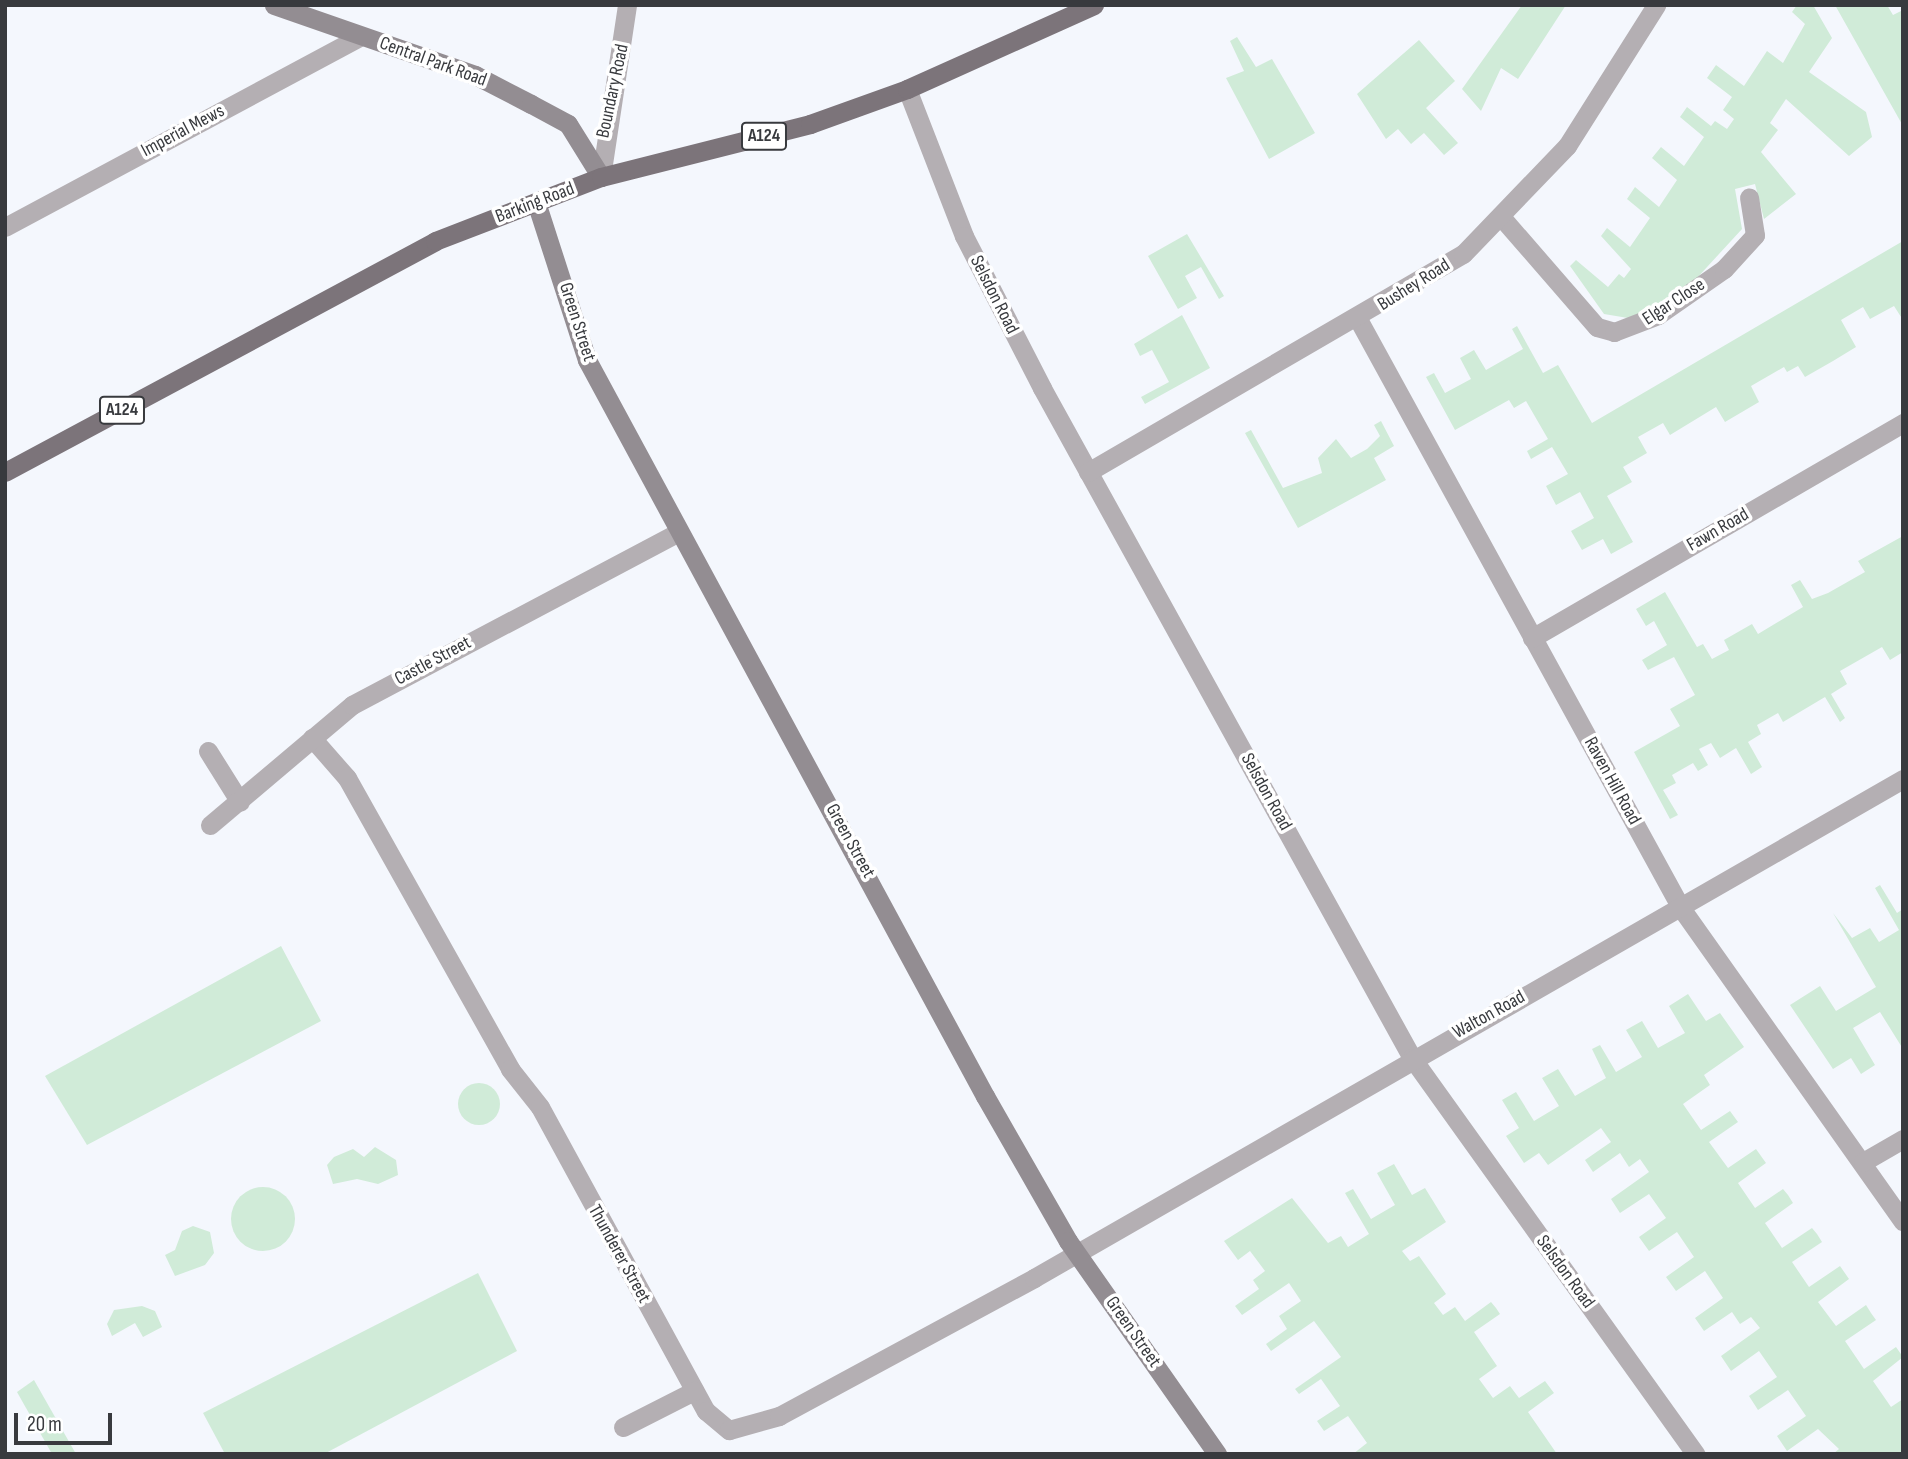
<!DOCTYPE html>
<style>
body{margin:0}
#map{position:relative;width:1908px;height:1459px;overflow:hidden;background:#f4f7fd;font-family:"Sofia Sans Condensed",sans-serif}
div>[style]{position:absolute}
.green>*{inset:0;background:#d0ebd8}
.round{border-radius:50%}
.minor>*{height:19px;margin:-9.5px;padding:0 9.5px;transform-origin:9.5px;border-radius:9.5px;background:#b4afb3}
.tertiary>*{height:19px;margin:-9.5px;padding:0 9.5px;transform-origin:9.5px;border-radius:9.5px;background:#b4afb3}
.secondary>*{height:19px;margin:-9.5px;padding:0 9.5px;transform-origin:9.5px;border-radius:9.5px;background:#938d92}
.primary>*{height:19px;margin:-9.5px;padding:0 9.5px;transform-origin:9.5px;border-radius:9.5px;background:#7c747a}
span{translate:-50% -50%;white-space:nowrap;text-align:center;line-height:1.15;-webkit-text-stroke:7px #fff;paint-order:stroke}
.shield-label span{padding:2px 5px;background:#fff;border:2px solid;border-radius:5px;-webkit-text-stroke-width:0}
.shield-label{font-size:18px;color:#383a3e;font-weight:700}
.street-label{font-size:19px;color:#383a3e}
.frame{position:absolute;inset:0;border:7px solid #383a3e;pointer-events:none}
.scale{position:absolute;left:14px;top:1413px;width:98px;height:32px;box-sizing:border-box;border:4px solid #383a3e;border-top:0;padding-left:9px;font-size:21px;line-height:24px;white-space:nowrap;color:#383a3e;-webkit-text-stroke:5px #fff;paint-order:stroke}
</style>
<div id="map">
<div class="green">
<i style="clip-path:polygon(1522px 5px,1566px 5px,1518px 79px,1501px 68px,1481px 111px,1462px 89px)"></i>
<i style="clip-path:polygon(1797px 5px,1813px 5px,1832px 38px,1809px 72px,1866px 112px,1872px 137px,1849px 156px,1786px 99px,1770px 123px,1778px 130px,1761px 152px,1796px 194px,1764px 219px,1755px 184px,1735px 189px,1742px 229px,1696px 279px,1634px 319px,1604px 314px,1570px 266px,1576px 260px,1608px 287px,1619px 274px,1624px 278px,1631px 269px,1601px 236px,1607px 228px,1630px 247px,1650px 218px,1627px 199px,1635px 187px,1659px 207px,1677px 180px,1652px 158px,1661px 147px,1684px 166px,1704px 137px,1680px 117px,1687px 107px,1711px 126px,1715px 121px,1727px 129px,1734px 119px,1723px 110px,1732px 97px,1707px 78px,1716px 65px,1744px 86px,1767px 51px,1783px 63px,1805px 24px,1792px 12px)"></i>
<i style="clip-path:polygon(1835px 5px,1887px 5px,1893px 15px,1903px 10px,1903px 126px)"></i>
<i style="clip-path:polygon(1237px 37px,1256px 67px,1272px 59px,1315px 133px,1269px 159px,1226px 78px,1244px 71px,1230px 41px)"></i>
<i style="clip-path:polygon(1419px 40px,1455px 81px,1426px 108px,1458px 143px,1444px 155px,1424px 133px,1411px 144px,1398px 129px,1386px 139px,1357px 94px)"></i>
<i style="clip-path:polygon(1187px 234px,1224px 296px,1219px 299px,1201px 267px,1185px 276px,1197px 298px,1178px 309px,1148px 256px)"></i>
<i style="clip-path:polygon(1903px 241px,1903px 320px,1894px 306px,1870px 319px,1863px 307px,1841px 320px,1856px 347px,1833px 361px,1805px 377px,1798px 366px,1787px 372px,1784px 367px,1751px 386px,1759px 402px,1725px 422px,1716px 407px,1670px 435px,1663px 423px,1638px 437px,1647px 453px,1623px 467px,1632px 482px,1607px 496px,1633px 542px,1611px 554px,1603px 539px,1582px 550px,1571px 531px,1594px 518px,1580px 492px,1556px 505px,1546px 486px,1568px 474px,1552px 447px,1531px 459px,1527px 451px,1548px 439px,1526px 401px,1514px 408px,1509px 400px,1455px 430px,1426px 377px,1434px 373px,1445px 393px,1471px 379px,1460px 358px,1474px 350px,1486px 370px,1523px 349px,1512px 329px,1517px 326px,1543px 373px,1558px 365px,1592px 423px)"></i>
<i style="clip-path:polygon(1182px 315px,1210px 368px,1145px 404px,1141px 397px,1169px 382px,1152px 350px,1140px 356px,1134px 344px)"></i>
<i style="clip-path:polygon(1381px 421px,1394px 446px,1374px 458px,1386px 480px,1298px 528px,1245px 433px,1251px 430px,1283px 488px,1322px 473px,1318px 458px,1336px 439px,1351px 458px,1367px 449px,1380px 436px,1374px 425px)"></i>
<i style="clip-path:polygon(1903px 536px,1903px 652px,1890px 660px,1882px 647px,1840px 671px,1847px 684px,1831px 694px,1845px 718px,1840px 722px,1825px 697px,1783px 722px,1778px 713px,1757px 725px,1761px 734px,1748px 742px,1762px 767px,1751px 774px,1736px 748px,1720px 758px,1711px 743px,1699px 749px,1708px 765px,1698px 771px,1693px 763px,1672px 775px,1676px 783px,1663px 790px,1678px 815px,1670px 819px,1634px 752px,1680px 726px,1670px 709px,1695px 695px,1674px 657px,1648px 670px,1642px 660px,1667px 645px,1654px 621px,1646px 626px,1636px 609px,1665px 592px,1697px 647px,1703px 644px,1712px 659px,1729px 650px,1724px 640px,1752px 624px,1758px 634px,1803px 607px,1791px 585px,1800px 580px,1812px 599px,1828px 593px,1865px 572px,1858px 561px)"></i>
<i style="clip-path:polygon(1880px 885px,1897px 913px,1903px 909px,1903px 1049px,1880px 1012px,1853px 1028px,1875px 1065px,1861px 1074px,1851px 1058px,1833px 1069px,1790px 1005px,1820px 986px,1836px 1011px,1876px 987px,1833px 913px,1852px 938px,1870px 928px,1879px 942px,1899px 930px,1875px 888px)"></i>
<i style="clip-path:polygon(281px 946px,321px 1021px,87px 1145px,45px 1076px)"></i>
<i style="clip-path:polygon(1688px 994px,1706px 1021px,1720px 1013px,1744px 1047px,1704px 1075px,1710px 1085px,1683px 1104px,1701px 1130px,1730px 1111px,1738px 1122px,1709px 1142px,1728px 1168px,1756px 1149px,1766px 1163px,1738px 1183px,1755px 1208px,1783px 1189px,1788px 1195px,1793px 1203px,1765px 1223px,1782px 1248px,1812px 1228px,1817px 1234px,1822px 1242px,1792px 1262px,1809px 1287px,1840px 1266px,1849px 1279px,1818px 1302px,1836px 1326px,1866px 1305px,1871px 1313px,1876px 1320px,1845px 1341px,1864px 1369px,1896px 1347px,1903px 1357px,1873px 1381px,1891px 1407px,1903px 1399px,1903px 1454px,1833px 1454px,1839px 1449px,1818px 1429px,1787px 1451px,1777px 1436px,1806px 1416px,1788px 1390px,1758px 1410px,1749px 1396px,1777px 1377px,1759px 1351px,1731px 1371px,1721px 1356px,1760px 1328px,1751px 1317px,1740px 1324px,1732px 1312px,1704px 1331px,1695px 1318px,1723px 1298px,1705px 1271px,1676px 1291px,1666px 1277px,1694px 1257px,1677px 1232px,1649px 1251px,1639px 1237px,1666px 1218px,1649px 1194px,1620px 1213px,1611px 1199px,1649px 1172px,1640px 1159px,1629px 1167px,1620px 1153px,1593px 1172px,1585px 1160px,1611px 1142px,1601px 1128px,1548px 1165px,1539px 1153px,1524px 1163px,1506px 1136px,1519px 1128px,1502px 1100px,1516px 1092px,1534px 1121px,1559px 1106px,1542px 1078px,1558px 1069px,1575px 1096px,1606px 1078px,1592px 1049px,1600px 1045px,1616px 1072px,1642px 1057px,1626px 1030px,1633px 1026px,1642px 1021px,1658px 1048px,1685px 1033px,1669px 1006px)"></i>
<i class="round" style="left:458px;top:1083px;width:42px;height:42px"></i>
<i style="clip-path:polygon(375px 1147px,396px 1160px,398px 1175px,378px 1184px,357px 1179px,333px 1184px,327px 1165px,334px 1157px,353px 1149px,364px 1157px)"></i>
<i style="clip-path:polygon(1394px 1164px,1412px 1195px,1425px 1188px,1446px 1222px,1402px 1251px,1410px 1261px,1419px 1256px,1446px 1294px,1434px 1303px,1443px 1315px,1455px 1307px,1465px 1321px,1491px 1302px,1496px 1308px,1500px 1314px,1474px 1332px,1497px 1366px,1479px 1379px,1493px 1398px,1510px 1386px,1519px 1398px,1545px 1381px,1554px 1393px,1528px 1412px,1557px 1454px,1353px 1454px,1367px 1443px,1348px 1416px,1324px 1431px,1317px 1421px,1340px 1406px,1321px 1379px,1299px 1394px,1295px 1389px,1341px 1357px,1314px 1321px,1271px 1351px,1266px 1344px,1287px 1329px,1279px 1316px,1301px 1301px,1289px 1283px,1242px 1315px,1235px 1306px,1259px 1289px,1253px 1280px,1265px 1271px,1250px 1251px,1238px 1260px,1224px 1241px,1292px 1198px,1328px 1243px,1341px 1236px,1348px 1247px,1369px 1234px,1345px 1193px,1353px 1189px,1371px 1219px,1395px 1205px,1377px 1173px)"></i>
<i class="round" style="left:231px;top:1187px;width:64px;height:64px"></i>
<i style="clip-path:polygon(193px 1226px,210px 1232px,214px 1253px,205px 1265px,175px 1276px,165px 1255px,175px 1250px,182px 1231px)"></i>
<i style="clip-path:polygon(478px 1273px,517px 1351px,324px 1454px,225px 1454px,203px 1413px)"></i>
<i style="clip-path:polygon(142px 1306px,155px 1311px,162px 1327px,143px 1337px,135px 1323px,112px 1336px,107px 1324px,114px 1310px)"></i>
<i style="clip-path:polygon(34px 1380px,76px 1454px,52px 1454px,17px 1392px)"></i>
</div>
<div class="minor">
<i style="left:907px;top:89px;width:158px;rotate:68.8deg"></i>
<i style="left:964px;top:236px;width:171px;rotate:62.8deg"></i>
<i style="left:1042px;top:388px;width:765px;rotate:61.09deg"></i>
<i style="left:1412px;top:1058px;width:487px;rotate:54.4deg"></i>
<i style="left:1503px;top:219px;width:143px;rotate:49deg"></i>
<i style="left:1597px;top:327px;width:18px;rotate:16deg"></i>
<i style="left:1614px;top:332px;width:47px;rotate:-21.1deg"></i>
<i style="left:1658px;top:315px;width:80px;rotate:-34.9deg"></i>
<i style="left:1724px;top:269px;width:46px;rotate:-47.6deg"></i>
<i style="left:1755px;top:235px;width:38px;rotate:-99deg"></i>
<i style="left:5px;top:227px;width:404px;rotate:-28.2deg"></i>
<i style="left:1358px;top:319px;width:672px;rotate:61.26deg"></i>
<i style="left:1681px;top:908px;width:384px;rotate:54.7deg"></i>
<i style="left:1088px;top:472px;width:434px;rotate:-30.2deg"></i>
<i style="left:1463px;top:254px;width:150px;rotate:-46.1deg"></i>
<i style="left:1567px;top:146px;width:167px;rotate:-57.7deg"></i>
<i style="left:1532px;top:638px;width:429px;rotate:-30.1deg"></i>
<i style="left:312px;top:738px;width:53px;rotate:48.8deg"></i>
<i style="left:347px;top:778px;width:334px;rotate:60.7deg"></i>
<i style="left:510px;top:1069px;width:48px;rotate:51.7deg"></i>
<i style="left:540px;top:1107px;width:346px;rotate:61.4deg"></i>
<i style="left:706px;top:1411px;width:30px;rotate:40deg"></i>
<i style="left:729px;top:1430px;width:52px;rotate:-15.6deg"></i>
<i style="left:779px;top:1416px;width:290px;rotate:-28.4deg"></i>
<i style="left:1034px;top:1278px;width:1002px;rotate:-29.87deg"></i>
<i style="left:208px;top:751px;width:60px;rotate:57.9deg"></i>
<i style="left:210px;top:825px;width:186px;rotate:-40.2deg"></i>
<i style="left:352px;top:705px;width:370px;rotate:-27.9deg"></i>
<i style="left:1863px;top:1162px;width:46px;rotate:-29.9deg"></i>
<i style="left:623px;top:1427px;width:80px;rotate:-26.9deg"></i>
</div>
<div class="tertiary">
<i style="left:601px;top:177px;width:174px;rotate:-81.4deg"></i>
</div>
<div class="secondary">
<i style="left:274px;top:5px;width:213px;rotate:19.2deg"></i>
<i style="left:475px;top:75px;width:63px;rotate:27.4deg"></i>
<i style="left:531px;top:104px;width:42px;rotate:28.4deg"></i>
<i style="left:568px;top:124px;width:62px;rotate:58.1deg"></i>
<i style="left:536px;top:202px;width:166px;rotate:72.1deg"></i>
<i style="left:587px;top:360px;width:837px;rotate:61.6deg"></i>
<i style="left:985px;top:1096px;width:167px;rotate:60.2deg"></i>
<i style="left:1068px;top:1241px;width:260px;rotate:55deg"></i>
</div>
<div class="primary">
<i style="left:5px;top:472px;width:488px;rotate:-28.2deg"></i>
<i style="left:435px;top:241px;width:178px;rotate:-21.1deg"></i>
<i style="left:601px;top:177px;width:216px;rotate:-14.2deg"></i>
<i style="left:810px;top:124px;width:103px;rotate:-19.8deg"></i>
<i style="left:907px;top:89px;width:205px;rotate:-24.2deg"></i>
</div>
<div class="shield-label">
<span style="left:764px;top:136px">A124</span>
<span style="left:122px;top:410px">A124</span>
</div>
<div class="street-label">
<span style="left:433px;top:62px;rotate:20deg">Central Park Road</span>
<span style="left:613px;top:91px;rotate:-78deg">Boundary Road</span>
<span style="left:183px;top:131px;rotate:-28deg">Imperial Mews</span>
<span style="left:535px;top:203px;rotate:-21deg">Barking Road</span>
<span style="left:1414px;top:285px;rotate:-32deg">Bushey Road</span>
<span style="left:994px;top:295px;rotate:63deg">Selsdon Road</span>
<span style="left:1674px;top:302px;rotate:-33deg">Elgar Close</span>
<span style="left:577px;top:322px;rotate:72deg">Green Street</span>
<span style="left:1718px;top:530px;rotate:-30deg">Fawn Road</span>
<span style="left:433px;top:661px;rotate:-28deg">Castle Street</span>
<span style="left:1612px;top:781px;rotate:61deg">Raven Hill Road</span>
<span style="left:1266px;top:792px;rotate:61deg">Selsdon Road</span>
<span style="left:850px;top:841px;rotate:61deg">Green Street</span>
<span style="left:1489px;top:1015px;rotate:-29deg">Walton Road</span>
<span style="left:619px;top:1254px;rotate:61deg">Thunderer Street</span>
<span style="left:1565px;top:1272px;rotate:54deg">Selsdon Road</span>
<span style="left:1133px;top:1332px;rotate:55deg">Green Street</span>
</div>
<div class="frame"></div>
<div class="scale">20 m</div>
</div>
